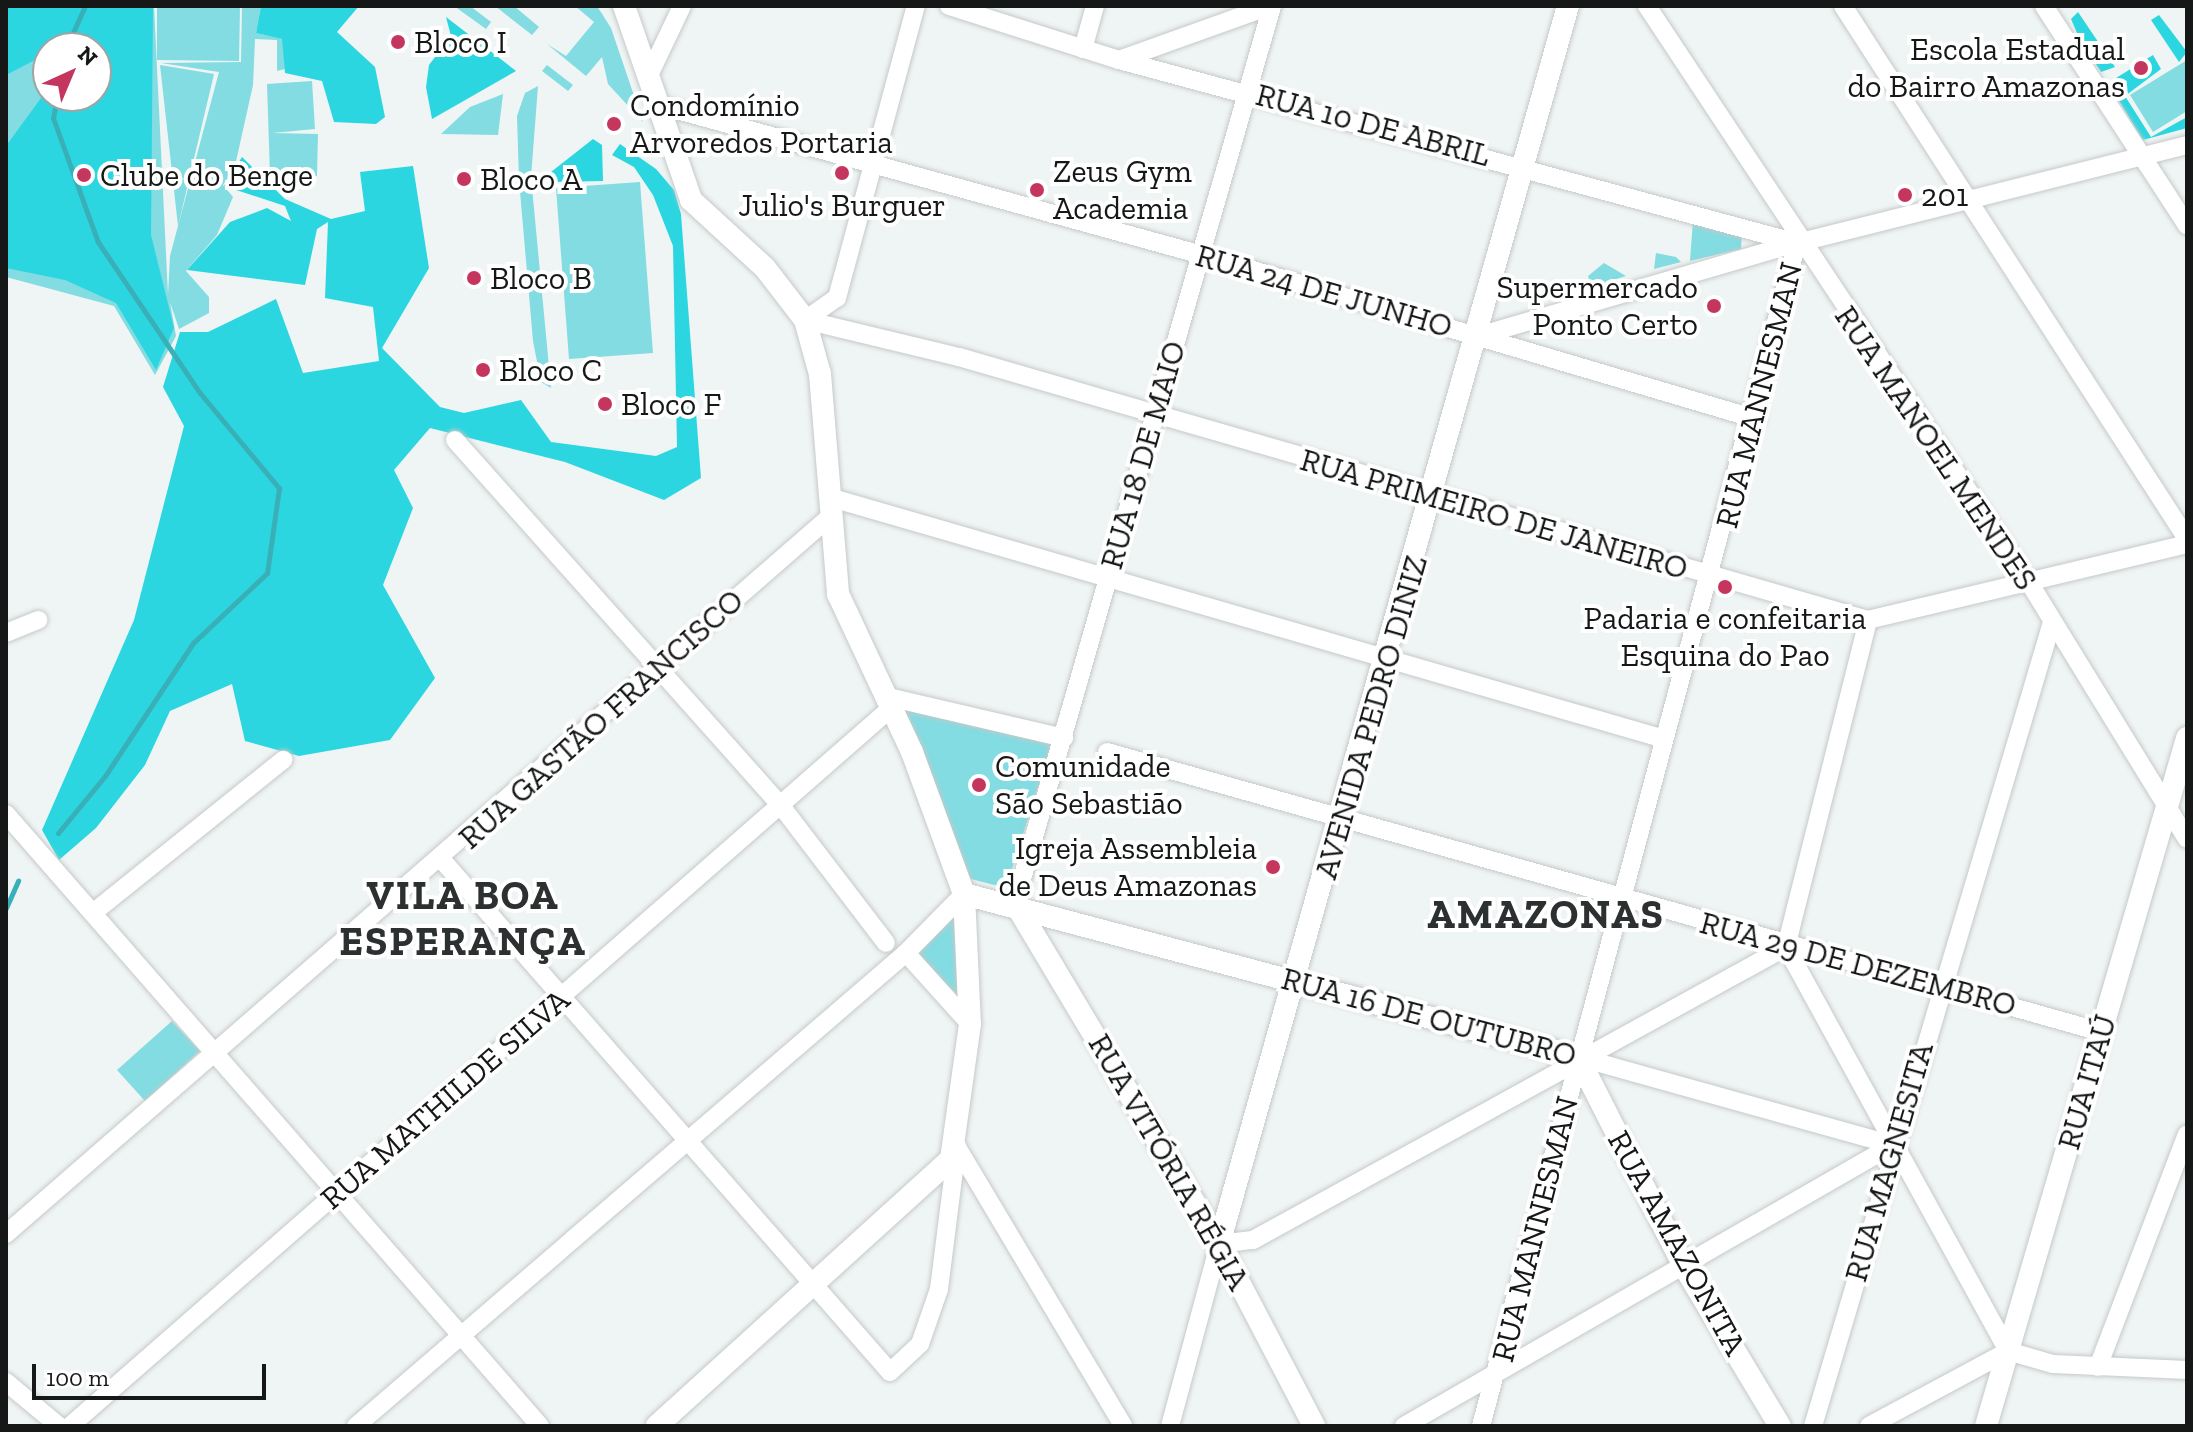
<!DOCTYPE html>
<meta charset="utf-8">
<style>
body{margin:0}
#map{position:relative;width:2193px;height:1432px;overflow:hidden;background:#eff4f4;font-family:"Zilla Slab",serif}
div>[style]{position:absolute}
.green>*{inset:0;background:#82dce2}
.forest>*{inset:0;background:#2cd6e0}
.stream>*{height:5px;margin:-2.5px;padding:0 2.5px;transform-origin:2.5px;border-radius:2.5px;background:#39b0b7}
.roads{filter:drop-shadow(0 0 2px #c5c9c9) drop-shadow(0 0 2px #c5c9c9)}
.minor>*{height:18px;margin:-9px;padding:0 9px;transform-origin:9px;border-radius:9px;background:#fff}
.tertiary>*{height:22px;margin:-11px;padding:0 11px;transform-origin:11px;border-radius:11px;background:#fff}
.dots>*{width:22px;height:22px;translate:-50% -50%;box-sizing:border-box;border:4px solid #fff;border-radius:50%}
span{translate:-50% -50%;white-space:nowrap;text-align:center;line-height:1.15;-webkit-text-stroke:8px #fff;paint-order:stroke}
.poi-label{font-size:32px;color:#161818}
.left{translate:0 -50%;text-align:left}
.right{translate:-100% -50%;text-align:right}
.street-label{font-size:32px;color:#161818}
.district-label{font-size:40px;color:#2d3030;font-weight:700;letter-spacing:2px}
.frame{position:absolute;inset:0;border:8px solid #161818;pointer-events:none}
.north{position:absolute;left:32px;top:32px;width:80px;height:80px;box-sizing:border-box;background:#fff;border:2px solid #a2a3a3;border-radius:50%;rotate:44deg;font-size:22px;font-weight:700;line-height:32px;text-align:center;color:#161818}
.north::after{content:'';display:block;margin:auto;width:28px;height:36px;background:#c5365f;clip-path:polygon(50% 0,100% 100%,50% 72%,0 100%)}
.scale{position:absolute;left:32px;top:1364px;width:234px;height:36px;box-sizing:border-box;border:4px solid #161818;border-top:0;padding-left:10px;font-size:24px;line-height:28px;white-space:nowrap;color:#161818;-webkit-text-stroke:6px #fff;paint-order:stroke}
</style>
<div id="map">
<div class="green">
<i style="clip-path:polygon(evenodd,6px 6px,154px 6px,168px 295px,170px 256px,219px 72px,161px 63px,241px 62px,242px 6px,261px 6px,256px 33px,283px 39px,285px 69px,277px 71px,277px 40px,255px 39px,253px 85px,235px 166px,223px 185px,233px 197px,217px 235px,186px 271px,209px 297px,209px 313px,179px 329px,170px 302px,176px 336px,155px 375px,114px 306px,6px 277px,6px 6px,48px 48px,96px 48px,96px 96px,48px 96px,48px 48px)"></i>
<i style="clip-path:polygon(157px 6px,240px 6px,239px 61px,157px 60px)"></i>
<i style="clip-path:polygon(454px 6px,470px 6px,491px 22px,486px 29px)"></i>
<i style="clip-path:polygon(495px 6px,514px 6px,539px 27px,532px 35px)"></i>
<i style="clip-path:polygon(575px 6px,597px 6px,611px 28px,643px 122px,608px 84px,602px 57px,586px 76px,547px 44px,566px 56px,594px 22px)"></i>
<i style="clip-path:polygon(2187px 60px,2187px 111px,2153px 132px,2130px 95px)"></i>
<i style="clip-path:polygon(160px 65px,214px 74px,178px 226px)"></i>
<i style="clip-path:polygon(547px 65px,573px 85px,568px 91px,542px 71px)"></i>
<i style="clip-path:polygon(312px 81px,315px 129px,272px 133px,318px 134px,317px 176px,270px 175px,267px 84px)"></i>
<i style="clip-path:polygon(538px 86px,531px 177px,551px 388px,541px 382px,533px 341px,519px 180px,517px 116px,525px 93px)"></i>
<i style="clip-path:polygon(503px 94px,498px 135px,441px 134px,470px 107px)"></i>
<i style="clip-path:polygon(640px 182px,653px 353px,569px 359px,556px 188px)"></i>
<i style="clip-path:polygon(1693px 220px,1742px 232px,1741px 249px,1690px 261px)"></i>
<i style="clip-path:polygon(1656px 253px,1676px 257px,1681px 262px,1654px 269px)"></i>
<i style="clip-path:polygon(1604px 263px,1626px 276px,1591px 287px,1588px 276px)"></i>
<i style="clip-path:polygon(897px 703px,1052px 744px,1006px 888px,963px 877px)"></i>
<i style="clip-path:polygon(956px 908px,963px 999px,912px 956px)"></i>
<i style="clip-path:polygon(172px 1021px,200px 1051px,145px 1101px,117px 1070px)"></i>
</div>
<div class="forest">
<i style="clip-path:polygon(evenodd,6px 6px,153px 6px,151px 235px,174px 328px,156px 370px,116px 303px,65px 280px,6px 268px,6px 146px,41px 98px,35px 60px,6px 75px,6px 6px,48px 48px,96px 48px,96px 96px,48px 96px,48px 48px)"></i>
<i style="clip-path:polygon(261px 6px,359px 6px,337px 32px,375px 67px,385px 117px,376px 124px,334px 122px,322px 81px,285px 73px,282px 39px,256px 33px)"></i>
<i style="clip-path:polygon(2078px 12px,2115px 67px,2101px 72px,2080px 40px,2071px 19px)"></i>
<i style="clip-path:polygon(2159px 15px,2187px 52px,2179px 62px,2151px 20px)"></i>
<i style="clip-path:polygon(446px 17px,516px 71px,432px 119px,426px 87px,429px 65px,451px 36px)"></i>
<i style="clip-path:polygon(2153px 55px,2161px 69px,2125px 96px,2151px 137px,2187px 117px,2187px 128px,2143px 140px,2108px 83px)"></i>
<i style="clip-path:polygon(593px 139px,602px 145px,603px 181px,554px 182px,551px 172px)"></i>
<i style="clip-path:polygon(620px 144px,656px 169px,674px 190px,681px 214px,701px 478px,664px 500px,565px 462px,430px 428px,394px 470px,413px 508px,383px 585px,435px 678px,390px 740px,299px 756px,245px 741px,232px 684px,170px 711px,145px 765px,96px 828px,59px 860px,42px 830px,134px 620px,184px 426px,163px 387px,180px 332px,208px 332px,276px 299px,303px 373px,379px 361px,373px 307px,325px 298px,328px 222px,317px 229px,305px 285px,187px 270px,230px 222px,267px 208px,291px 221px,285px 206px,224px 186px,242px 157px,285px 199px,331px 219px,365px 211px,360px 172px,413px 166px,429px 268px,382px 348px,440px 407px,464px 413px,521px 400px,551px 442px,656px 456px,677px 447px,673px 246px,653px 195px,634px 167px,612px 155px)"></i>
</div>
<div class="stream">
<i style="left:66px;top:48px;width:46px;rotate:-65.7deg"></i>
<i style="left:57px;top:96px;width:22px;rotate:100deg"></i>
<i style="left:53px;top:118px;width:132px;rotate:70.1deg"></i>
<i style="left:98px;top:242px;width:182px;rotate:56deg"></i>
<i style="left:200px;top:393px;width:124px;rotate:50.3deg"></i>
<i style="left:279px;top:488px;width:86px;rotate:98deg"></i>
<i style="left:267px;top:573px;width:102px;rotate:136.6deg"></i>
<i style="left:193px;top:643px;width:159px;rotate:123.5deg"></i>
<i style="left:105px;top:776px;width:74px;rotate:129.5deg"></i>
<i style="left:6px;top:908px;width:30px;rotate:-66deg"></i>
</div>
<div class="roads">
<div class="minor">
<i style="left:949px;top:6px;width:178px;rotate:17.6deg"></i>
<i style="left:1119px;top:60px;width:702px;rotate:15.1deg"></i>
<i style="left:1647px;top:6px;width:693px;rotate:56.47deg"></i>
<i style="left:2030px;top:584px;width:299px;rotate:58.4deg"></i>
<i style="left:1843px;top:6px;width:634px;rotate:57.16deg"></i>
<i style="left:2044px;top:6px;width:262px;rotate:56.9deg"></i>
<i style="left:1083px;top:49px;width:45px;rotate:-74.4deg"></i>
<i style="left:1119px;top:60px;width:160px;rotate:-19.7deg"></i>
<i style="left:651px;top:71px;width:72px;rotate:-64.5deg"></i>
<i style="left:659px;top:105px;width:563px;rotate:15.44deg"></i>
<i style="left:1202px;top:255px;width:578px;rotate:16.49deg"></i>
<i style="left:805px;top:320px;width:158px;rotate:13.5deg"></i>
<i style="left:959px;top:357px;width:946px;rotate:16.14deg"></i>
<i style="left:1868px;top:620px;width:328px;rotate:-13.4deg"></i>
<i style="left:805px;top:320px;width:39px;rotate:-35deg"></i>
<i style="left:837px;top:298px;width:302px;rotate:-74.9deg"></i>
<i style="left:1478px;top:336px;width:332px;rotate:-16.3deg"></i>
<i style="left:1797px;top:243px;width:402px;rotate:-14.1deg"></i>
<i style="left:455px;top:440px;width:492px;rotate:48.3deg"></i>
<i style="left:782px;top:807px;width:171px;rotate:52.6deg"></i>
<i style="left:832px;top:498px;width:866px;rotate:16.15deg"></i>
<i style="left:6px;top:633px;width:35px;rotate:-22deg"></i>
<i style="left:884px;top:696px;width:185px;rotate:13.1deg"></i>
<i style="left:1107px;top:752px;width:1033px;rotate:15.73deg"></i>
<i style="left:6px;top:814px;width:812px;rotate:48.89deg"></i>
<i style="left:442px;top:860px;width:680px;rotate:48.81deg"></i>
<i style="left:890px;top:1372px;width:41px;rotate:-43deg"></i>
<i style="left:920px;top:1344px;width:58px;rotate:-70.9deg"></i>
<i style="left:939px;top:1289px;width:144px;rotate:-82.8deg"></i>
<i style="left:1015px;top:903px;width:933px;rotate:-74.01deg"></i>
<i style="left:94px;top:912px;width:243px;rotate:-38.8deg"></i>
<i style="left:1786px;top:947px;width:461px;rotate:61.2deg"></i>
<i style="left:1786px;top:947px;width:337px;rotate:-75.9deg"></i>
<i style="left:906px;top:953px;width:96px;rotate:48deg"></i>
<i style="left:1578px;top:1057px;width:327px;rotate:15.6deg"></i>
<i style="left:957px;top:1147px;width:325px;rotate:59.2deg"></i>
<i style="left:6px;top:1234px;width:1095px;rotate:-41.04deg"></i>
<i style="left:2008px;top:1351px;width:47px;rotate:16.1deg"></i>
<i style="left:2053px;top:1364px;width:134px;rotate:2.6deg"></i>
<i style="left:2098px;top:1367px;width:249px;rotate:-69.1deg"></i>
<i style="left:6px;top:1382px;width:69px;rotate:39.7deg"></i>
<i style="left:70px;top:1426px;width:1091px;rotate:-41.17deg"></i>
<i style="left:356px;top:1426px;width:725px;rotate:-40.7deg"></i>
<i style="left:906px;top:953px;width:83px;rotate:-45.5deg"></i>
<i style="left:1170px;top:1426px;width:188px;rotate:-74.9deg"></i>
<i style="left:1219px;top:1244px;width:34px;rotate:-7deg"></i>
<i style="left:1253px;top:1240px;width:608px;rotate:-28.8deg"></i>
<i style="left:1404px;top:1426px;width:564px;rotate:-29.88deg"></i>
<i style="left:1481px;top:1426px;width:1224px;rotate:-75.04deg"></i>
<i style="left:1813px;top:1426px;width:839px;rotate:-73.44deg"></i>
<i style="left:1869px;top:1426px;width:158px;rotate:-28.3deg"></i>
</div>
<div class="tertiary">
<i style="left:624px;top:6px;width:205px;rotate:70.9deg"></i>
<i style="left:691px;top:200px;width:100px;rotate:42.6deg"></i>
<i style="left:765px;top:268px;width:66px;rotate:52.4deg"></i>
<i style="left:805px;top:320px;width:56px;rotate:74.5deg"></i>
<i style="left:820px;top:374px;width:221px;rotate:85.3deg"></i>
<i style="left:838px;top:594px;width:174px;rotate:64.9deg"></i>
<i style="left:912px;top:752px;width:151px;rotate:69.9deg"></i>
<i style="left:964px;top:894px;width:130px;rotate:87.4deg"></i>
<i style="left:970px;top:1024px;width:136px;rotate:98deg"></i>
<i style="left:951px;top:1159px;width:397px;rotate:137.8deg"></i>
<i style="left:964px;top:894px;width:635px;rotate:14.87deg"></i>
<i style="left:1578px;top:1057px;width:237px;rotate:63.1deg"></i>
<i style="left:1685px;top:1268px;width:184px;rotate:59deg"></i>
<i style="left:1015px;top:903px;width:397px;rotate:59.1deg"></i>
<i style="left:1219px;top:1244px;width:205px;rotate:62.4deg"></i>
<i style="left:1219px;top:1244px;width:1286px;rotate:-74.26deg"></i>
<i style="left:1986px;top:1426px;width:717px;rotate:-73.71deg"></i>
</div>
</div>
<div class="dots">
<i style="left:398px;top:42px;background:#c5365f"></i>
<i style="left:2141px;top:68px;background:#c5365f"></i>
<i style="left:614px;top:124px;background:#c5365f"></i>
<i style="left:842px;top:173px;background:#c5365f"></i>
<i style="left:84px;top:175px;background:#c5365f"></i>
<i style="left:464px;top:179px;background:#c5365f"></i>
<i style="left:1037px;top:190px;background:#c5365f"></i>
<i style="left:1905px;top:195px;background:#c5365f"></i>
<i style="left:474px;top:278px;background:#c5365f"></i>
<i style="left:1714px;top:306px;background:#c5365f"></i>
<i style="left:483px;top:370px;background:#c5365f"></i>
<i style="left:605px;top:404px;background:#c5365f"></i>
<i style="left:1725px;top:587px;background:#c5365f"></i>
<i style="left:979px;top:785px;background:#c5365f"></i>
<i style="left:1273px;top:867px;background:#c5365f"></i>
</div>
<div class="poi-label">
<span class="left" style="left:414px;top:42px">Bloco I</span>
<span class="right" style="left:2125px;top:68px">Escola Estadual<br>do Bairro Amazonas</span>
<span class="left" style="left:630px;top:124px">Condomínio<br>Arvoredos Portaria</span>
<span class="left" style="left:1053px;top:190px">Zeus Gym<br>Academia</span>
<span class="left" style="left:100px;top:175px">Clube do Benge</span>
<span class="left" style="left:480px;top:179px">Bloco A</span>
<span class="left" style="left:1921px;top:195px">201</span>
<span style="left:842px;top:205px">Julio's Burguer</span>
<span class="left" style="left:490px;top:278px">Bloco B</span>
<span class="right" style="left:1698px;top:306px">Supermercado<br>Ponto Certo</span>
<span class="left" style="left:499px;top:370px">Bloco C</span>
<span class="left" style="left:621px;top:404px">Bloco F</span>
<span style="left:1725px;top:637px">Padaria e confeitaria<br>Esquina do Pao</span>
<span class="left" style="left:995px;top:785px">Comunidade<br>São Sebastião</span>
<span class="right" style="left:1257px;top:867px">Igreja Assembleia<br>de Deus Amazonas</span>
</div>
<div class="street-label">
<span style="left:1373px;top:125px;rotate:15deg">RUA 10 DE ABRIL</span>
<span style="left:1324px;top:291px;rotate:16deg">RUA 24 DE JUNHO</span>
<span style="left:1759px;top:395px;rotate:-76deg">RUA MANNESMAN</span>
<span style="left:1936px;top:448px;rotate:56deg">RUA MANOEL MENDES</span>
<span style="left:1143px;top:455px;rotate:-74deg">RUA 18 DE MAIO</span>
<span style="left:1494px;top:514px;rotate:16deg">RUA PRIMEIRO DE JANEIRO</span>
<span style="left:1371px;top:717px;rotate:-74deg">AVENIDA PEDRO DINIZ</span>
<span style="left:601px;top:719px;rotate:-42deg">RUA GASTÃO FRANCISCO</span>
<span style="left:1858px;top:964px;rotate:15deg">RUA 29 DE DEZEMBRO</span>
<span style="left:1429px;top:1017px;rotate:15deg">RUA 16 DE OUTUBRO</span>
<span style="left:2087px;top:1082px;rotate:-74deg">RUA ITAÚ</span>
<span style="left:445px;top:1099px;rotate:-41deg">RUA MATHILDE SILVA</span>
<span style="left:1169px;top:1162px;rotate:60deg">RUA VITÓRIA RÉGIA</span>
<span style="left:1889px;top:1162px;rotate:-74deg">RUA MAGNESITA</span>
<span style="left:1535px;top:1229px;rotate:-76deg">RUA MANNESMAN</span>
<span style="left:1677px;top:1243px;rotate:61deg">RUA AMAZONITA</span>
</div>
<div class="district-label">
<span style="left:463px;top:918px">VILA BOA<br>ESPERANÇA</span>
<span style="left:1546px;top:914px">AMAZONAS</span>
</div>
<div class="frame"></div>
<div class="north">N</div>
<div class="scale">100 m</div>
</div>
